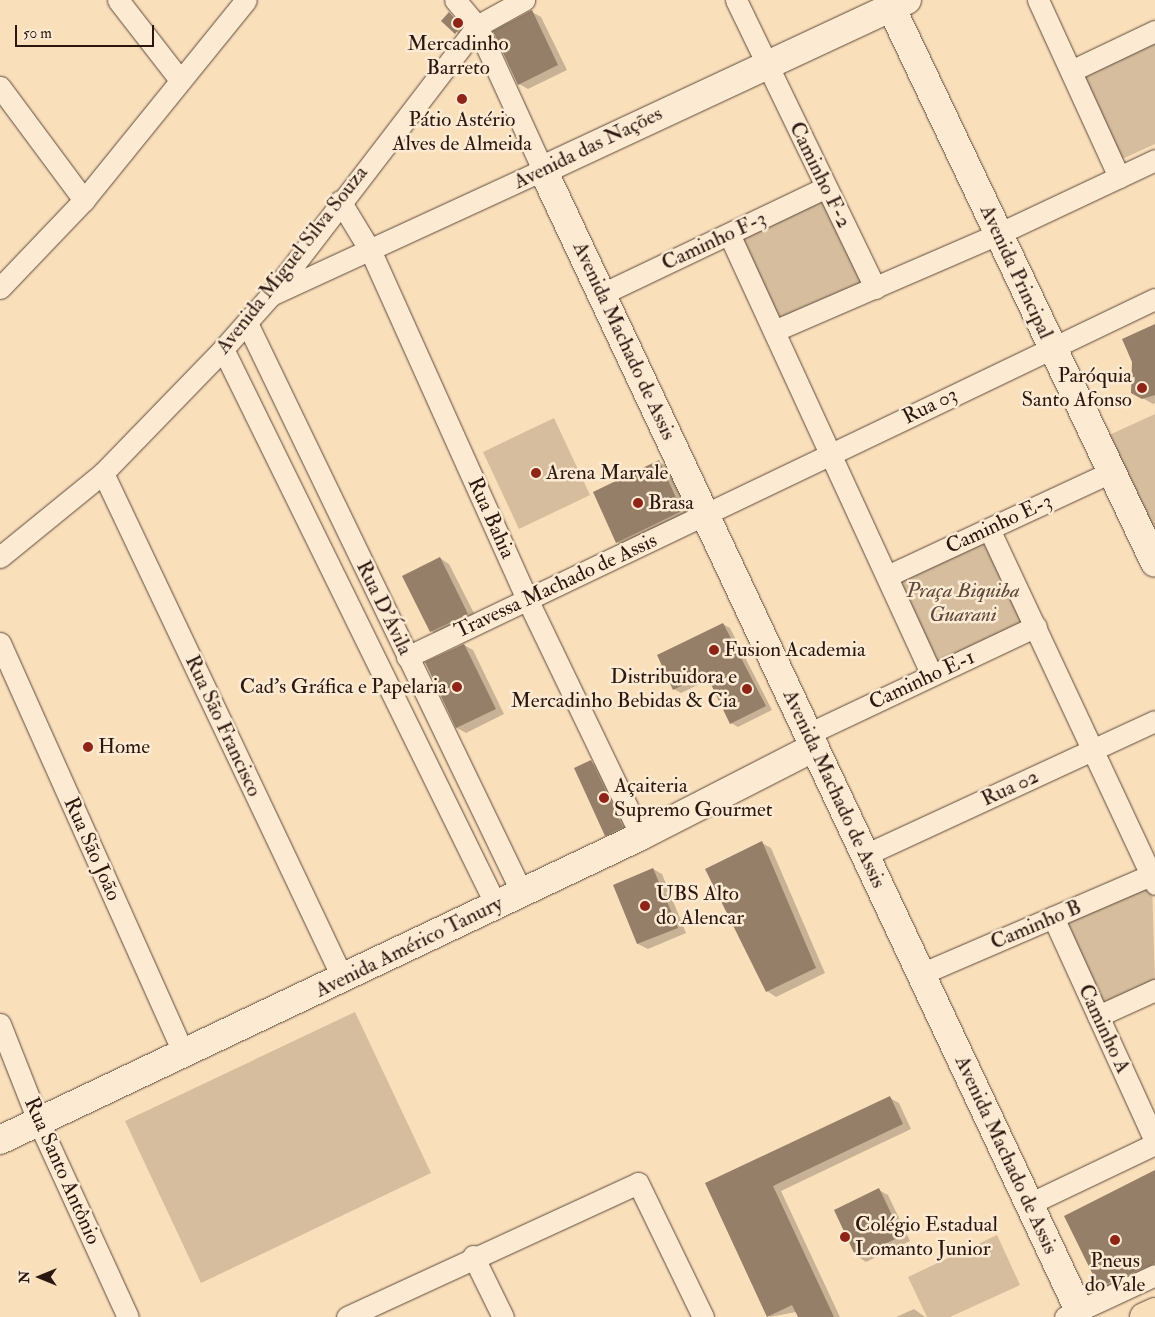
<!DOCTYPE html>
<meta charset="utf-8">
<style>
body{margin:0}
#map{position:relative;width:1155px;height:1317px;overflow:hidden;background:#fadfbb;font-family:"IM FELL Double Pica",serif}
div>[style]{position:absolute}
.green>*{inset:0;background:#d6bd9e}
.shadow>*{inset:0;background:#0003}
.building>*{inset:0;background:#967f69}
.roads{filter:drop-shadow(0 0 1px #5d493b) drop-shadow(0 0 1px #5d493b)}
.street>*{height:21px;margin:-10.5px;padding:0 10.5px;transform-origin:10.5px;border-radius:10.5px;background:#fcead3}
.secondary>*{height:28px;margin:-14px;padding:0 14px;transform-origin:14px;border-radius:14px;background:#fcead3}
.highway>*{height:28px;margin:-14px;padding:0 14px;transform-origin:14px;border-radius:14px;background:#fadfbb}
.dots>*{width:14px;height:14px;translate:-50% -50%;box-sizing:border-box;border:2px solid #fcead3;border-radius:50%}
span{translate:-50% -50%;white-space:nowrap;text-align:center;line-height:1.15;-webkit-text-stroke:5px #fcead3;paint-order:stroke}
.poi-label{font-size:21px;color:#291710}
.right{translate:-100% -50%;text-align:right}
.left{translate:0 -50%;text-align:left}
.street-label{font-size:21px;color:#291710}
.park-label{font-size:21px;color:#5d493b;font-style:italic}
.north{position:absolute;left:15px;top:1252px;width:50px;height:50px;-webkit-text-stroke:4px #fcead3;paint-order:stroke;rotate:270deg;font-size:14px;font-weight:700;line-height:20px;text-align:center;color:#291710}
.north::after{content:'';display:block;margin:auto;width:18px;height:22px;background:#291710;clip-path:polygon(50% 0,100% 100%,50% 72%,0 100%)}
.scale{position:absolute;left:15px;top:25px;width:139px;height:22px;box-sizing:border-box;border:2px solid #291710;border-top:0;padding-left:6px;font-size:15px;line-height:18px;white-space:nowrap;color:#291710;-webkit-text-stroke:4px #fcead3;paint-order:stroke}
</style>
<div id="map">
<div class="green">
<i style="clip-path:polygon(1155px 36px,1155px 144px,1122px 159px,1082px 70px)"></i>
<i style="clip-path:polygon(824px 192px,865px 284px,778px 324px,736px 232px)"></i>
<i style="clip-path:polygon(1155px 414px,1155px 538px,1107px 436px)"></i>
<i style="clip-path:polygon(554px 418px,590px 495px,519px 529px,483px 452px)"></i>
<i style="clip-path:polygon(985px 537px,1028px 627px,940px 670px,897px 579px)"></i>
<i style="clip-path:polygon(1152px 883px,1155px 983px,1101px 1008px,1062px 924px)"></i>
<i style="clip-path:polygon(355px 1012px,431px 1173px,201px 1283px,125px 1121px)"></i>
<i style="clip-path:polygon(997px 1235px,1020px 1285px,950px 1317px,927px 1317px,908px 1277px)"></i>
</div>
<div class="shadow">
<i style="clip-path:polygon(532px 12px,541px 17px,567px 70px,528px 89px,519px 84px)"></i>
<i style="clip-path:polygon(449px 14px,466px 30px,462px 36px,443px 21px)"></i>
<i style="clip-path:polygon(1155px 326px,1155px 403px,1153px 404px,1132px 392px)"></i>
<i style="clip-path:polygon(659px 462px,668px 467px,691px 516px,626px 547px,617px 542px)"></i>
<i style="clip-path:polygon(440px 558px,449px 564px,477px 619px,440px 636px,431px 631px)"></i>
<i style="clip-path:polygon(723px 624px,730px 628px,772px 710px,738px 727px,731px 723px,710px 679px,681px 693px,674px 689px)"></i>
<i style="clip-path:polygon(464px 645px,473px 650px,504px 714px,466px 733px,457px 728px,426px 663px)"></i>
<i style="clip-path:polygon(591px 762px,600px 767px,631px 832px,615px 840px,606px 835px)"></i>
<i style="clip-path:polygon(762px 843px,771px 848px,825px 973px,776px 997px,767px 991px)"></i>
<i style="clip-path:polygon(653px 869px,662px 874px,686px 933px,648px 949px,638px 944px,614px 885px)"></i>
<i style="clip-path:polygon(890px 1098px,899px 1103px,911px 1129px,781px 1191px,840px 1317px,799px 1317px,796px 1312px,770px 1317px,707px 1183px)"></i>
<i style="clip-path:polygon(1155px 1173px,1155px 1272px,1112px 1293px,1100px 1286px)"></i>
<i style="clip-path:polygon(879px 1190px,888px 1195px,910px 1241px,866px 1262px,857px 1256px)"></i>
<i style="clip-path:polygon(914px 1309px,925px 1317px,896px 1317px)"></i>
</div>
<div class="building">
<i style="clip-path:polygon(532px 10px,558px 65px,518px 85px,493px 31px)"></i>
<i style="clip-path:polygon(449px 12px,461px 26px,455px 34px,441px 21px)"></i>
<i style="clip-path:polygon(1155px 324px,1155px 395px,1142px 399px,1131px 393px,1132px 362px,1122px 339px)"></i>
<i style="clip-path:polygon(659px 460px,682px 511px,616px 543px,593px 492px)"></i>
<i style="clip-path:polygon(440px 557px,468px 614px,430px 632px,402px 576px)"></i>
<i style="clip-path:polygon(723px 623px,766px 706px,730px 724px,706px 674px,673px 690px,657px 655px)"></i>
<i style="clip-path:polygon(464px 644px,496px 709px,456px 728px,425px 662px)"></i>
<i style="clip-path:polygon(591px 760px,623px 827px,605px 836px,574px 768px)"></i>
<i style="clip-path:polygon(762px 841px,816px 968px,766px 992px,705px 869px)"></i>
<i style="clip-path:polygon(653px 868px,678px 928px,637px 944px,613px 885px)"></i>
<i style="clip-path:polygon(890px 1096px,903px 1124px,773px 1186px,834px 1317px,798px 1317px,792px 1305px,767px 1317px,705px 1183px)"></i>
<i style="clip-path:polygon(1155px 1170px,1155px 1263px,1099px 1287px,1064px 1216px)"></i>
<i style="clip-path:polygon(879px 1188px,902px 1236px,856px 1257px,834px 1210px)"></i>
</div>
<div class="roads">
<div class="street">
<i style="left:118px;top:0;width:101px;rotate:52.2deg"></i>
<i style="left:736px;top:0;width:320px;rotate:64.2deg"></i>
<i style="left:1038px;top:0;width:195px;rotate:65.4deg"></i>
<i style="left:1071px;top:71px;width:93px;rotate:-25.5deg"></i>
<i style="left:0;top:87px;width:141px;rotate:53.4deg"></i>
<i style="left:340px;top:201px;width:60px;rotate:58.7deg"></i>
<i style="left:371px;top:252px;width:383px;rotate:65.8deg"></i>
<i style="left:528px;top:601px;width:261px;rotate:64.3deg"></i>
<i style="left:729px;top:234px;width:485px;rotate:65.3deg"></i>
<i style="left:0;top:288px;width:122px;rotate:-46.3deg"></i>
<i style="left:84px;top:200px;width:257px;rotate:-51deg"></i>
<i style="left:602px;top:294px;width:248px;rotate:-25.5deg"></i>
<i style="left:271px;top:295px;width:299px;rotate:-24.7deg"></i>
<i style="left:543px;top:170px;width:158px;rotate:-114.6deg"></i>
<i style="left:477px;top:26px;width:34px;rotate:-130deg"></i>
<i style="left:247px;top:323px;width:633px;rotate:64.24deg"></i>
<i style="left:774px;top:331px;width:244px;rotate:-23.4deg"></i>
<i style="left:998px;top:234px;width:174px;rotate:-25.2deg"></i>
<i style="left:223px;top:349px;width:619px;rotate:63.85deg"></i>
<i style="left:103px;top:473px;width:560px;rotate:64.62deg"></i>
<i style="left:989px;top:529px;width:392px;rotate:64.9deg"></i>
<i style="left:0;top:557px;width:133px;rotate:-39.2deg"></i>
<i style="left:103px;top:473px;width:173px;rotate:-45.9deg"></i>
<i style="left:223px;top:349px;width:71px;rotate:-48.4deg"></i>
<i style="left:270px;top:296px;width:340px;rotate:-52.5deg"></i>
<i style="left:477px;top:26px;width:54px;rotate:-29deg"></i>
<i style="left:887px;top:576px;width:247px;rotate:-24.9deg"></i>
<i style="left:0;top:643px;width:450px;rotate:65.9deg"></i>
<i style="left:407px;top:657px;width:829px;rotate:-25.58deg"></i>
<i style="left:808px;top:734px;width:252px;rotate:-25.3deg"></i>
<i style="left:865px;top:855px;width:319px;rotate:-24.8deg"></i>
<i style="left:1053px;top:917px;width:246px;rotate:65.5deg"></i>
<i style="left:921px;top:974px;width:250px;rotate:-23.3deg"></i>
<i style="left:1098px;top:1016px;width:63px;rotate:-24.5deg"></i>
<i style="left:0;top:1024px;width:106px;rotate:68.5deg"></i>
<i style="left:39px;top:1123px;width:213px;rotate:65.4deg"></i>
<i style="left:1029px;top:1204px;width:140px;rotate:-25.5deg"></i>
<i style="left:473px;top:1256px;width:68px;rotate:63.8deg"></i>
<i style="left:347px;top:1317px;width:320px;rotate:-24.7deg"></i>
<i style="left:638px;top:1183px;width:149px;rotate:64.1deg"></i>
<i style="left:1065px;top:1317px;width:99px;rotate:-25deg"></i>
</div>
<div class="secondary">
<i style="left:907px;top:0;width:402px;rotate:155deg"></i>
<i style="left:543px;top:170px;width:1260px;rotate:64.82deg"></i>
<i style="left:891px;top:7px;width:615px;rotate:64.6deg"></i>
<i style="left:0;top:1140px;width:709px;rotate:-25.37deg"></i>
<i style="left:641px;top:836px;width:195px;rotate:-27.1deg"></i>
</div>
<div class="highway">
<i style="left:1144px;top:1317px;width:12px;rotate:-24deg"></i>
</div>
</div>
<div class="dots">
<i style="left:458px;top:23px;background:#8f2418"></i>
<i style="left:462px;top:99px;background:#8f2418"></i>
<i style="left:1142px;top:388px;background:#8f2418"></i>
<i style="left:536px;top:473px;background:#8f2418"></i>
<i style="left:638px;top:503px;background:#8f2418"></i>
<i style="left:714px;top:650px;background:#8f2418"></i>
<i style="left:457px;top:687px;background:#8f2418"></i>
<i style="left:747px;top:689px;background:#8f2418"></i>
<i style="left:88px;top:747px;background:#8f2418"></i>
<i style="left:604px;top:798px;background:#8f2418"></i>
<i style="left:645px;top:906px;background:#8f2418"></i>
<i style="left:845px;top:1237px;background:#8f2418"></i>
<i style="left:1115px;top:1240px;background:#8f2418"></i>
</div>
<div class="poi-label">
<span style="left:458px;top:56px">Mercadinho<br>Barreto</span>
<span style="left:462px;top:132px">Pátio Astério<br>Alves de Almeida</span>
<span class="right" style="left:1132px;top:388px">Paróquia<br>Santo Afonso</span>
<span class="left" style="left:546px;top:473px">Arena Marvale</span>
<span class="left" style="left:648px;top:503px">Brasa</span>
<span class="left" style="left:724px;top:650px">Fusion Academia</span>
<span class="right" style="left:737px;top:689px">Distribuidora e<br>Mercadinho Bebidas &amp; Cia</span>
<span class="right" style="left:447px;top:687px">Cad's Gráfica e Papelaria</span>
<span class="left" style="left:98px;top:747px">Home</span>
<span class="left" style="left:614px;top:798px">Açaiteria<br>Supremo Gourmet</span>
<span class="left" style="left:656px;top:906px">UBS Alto<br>do Alencar</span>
<span class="left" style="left:855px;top:1237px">Colégio Estadual<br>Lomanto Junior</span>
<span style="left:1115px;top:1273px">Pneus<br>do Vale</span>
</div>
<div class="street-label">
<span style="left:588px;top:148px;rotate:-26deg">Avenida das Nações</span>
<span style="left:820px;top:175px;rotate:64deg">Caminho F-2</span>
<span style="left:714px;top:241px;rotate:-25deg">Caminho F-3</span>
<span style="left:292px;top:260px;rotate:-52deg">Avenida Miguel Silva Souza</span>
<span style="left:1016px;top:272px;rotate:65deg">Avenida Principal</span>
<span style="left:624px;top:341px;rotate:65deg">Avenida Machado de Assis</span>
<span style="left:930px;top:406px;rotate:-26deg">Rua 03</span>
<span style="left:491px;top:518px;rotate:66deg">Rua Bahia</span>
<span style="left:999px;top:524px;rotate:-25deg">Caminho E-3</span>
<span style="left:556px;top:586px;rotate:-25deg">Travessa Machado de Assis</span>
<span style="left:384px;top:608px;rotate:64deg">Rua D'Ávila</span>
<span style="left:922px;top:680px;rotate:-25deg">Caminho E-1</span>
<span style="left:223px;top:726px;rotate:65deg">Rua São Francisco</span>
<span style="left:1010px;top:788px;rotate:-25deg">Rua 02</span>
<span style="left:834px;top:789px;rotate:65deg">Avenida Machado de Assis</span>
<span style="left:92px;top:849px;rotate:66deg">Rua São João</span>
<span style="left:1036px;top:925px;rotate:-23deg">Caminho B</span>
<span style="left:409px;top:947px;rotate:-26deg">Avenida Américo Tanury</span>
<span style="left:1104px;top:1029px;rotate:65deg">Caminho A</span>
<span style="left:1006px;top:1155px;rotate:65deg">Avenida Machado de Assis</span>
<span style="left:62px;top:1171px;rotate:66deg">Rua Santo Antônio</span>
</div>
<div class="park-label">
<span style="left:963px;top:603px">Praça Biquiba<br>Guarani</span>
</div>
<div class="north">N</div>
<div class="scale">50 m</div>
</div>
